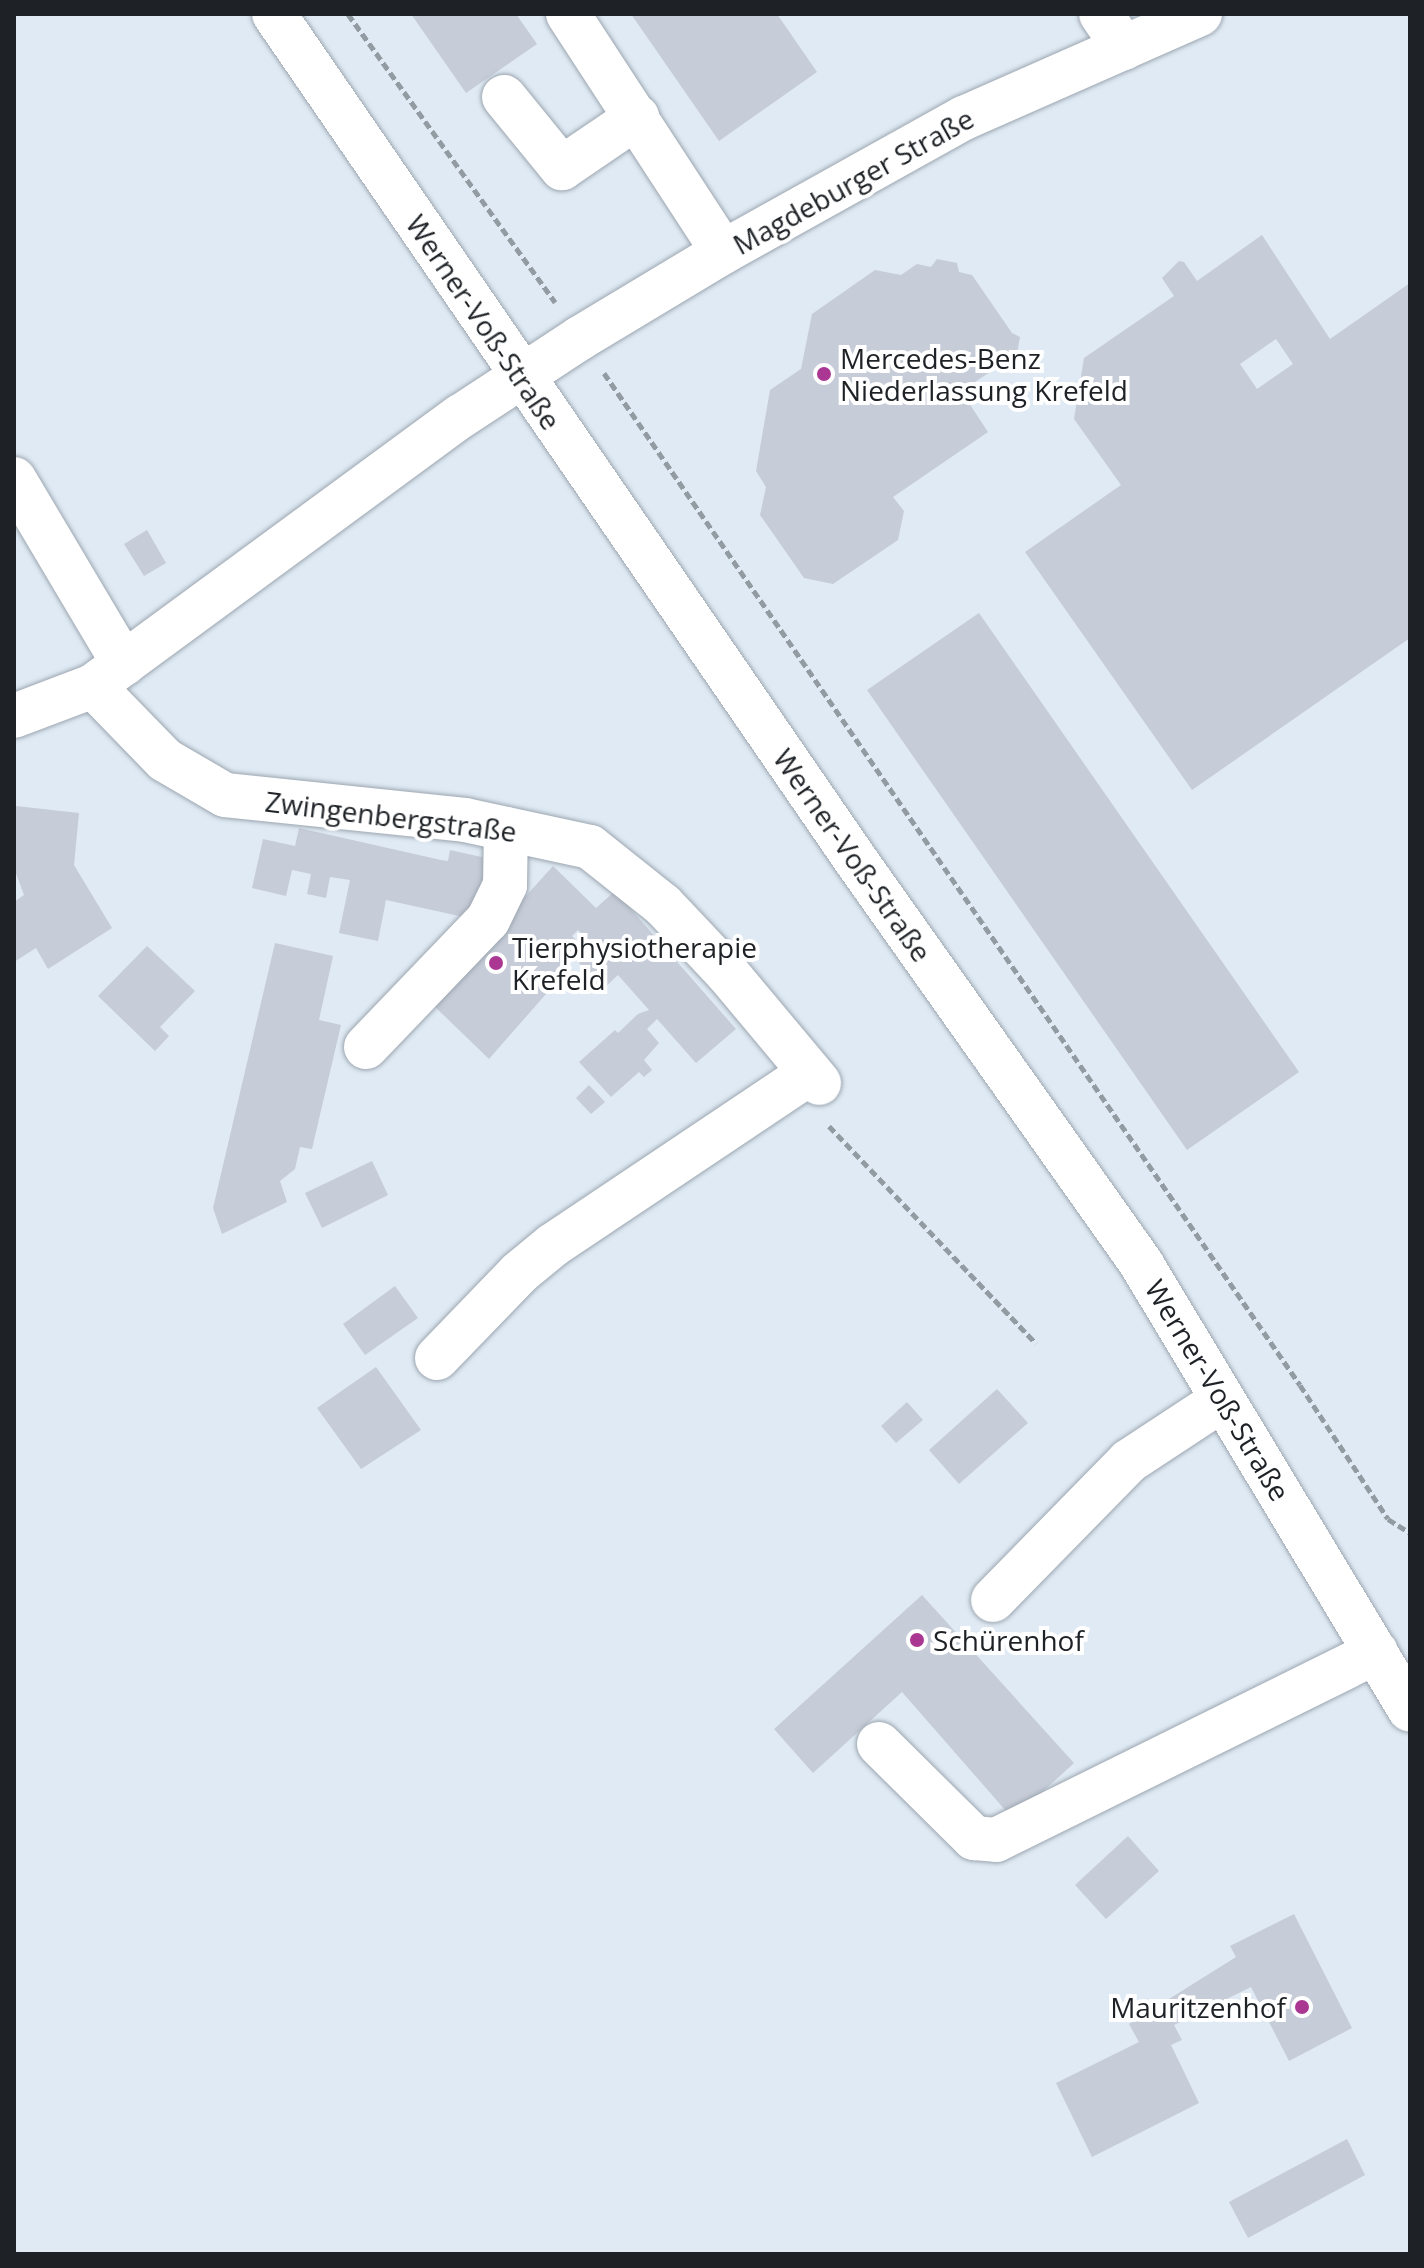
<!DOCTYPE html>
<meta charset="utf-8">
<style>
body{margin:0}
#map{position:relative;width:1424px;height:2268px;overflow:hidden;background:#dfeaf4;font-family:"Open Sans",sans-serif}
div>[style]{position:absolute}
.building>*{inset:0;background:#c6ccd8}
.path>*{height:5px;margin-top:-2.5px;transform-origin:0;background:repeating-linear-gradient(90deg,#939ba2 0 8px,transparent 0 12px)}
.roads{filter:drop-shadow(0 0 2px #9ca6b0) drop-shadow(0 0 2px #9ca6b0)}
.minor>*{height:44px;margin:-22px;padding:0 22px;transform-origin:22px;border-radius:22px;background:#fff}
.major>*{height:44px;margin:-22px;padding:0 22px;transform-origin:22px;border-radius:22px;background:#fff}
.dots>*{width:22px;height:22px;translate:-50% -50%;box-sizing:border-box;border:4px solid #fff;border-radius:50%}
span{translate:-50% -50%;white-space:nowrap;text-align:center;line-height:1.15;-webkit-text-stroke:8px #fff;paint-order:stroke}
.street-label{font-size:28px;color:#1e2226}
.poi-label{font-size:28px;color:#1e2226}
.left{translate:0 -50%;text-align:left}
.right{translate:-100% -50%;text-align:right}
.frame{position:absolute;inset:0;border:16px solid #1e2226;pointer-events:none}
</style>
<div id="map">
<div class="building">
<i style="clip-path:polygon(411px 14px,516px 14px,537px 44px,466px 93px)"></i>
<i style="clip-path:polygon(631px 14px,777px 14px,817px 72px,719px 141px)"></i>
<i style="clip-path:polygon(evenodd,1262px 235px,1330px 339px,1410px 283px,1410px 638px,1192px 790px,1025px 552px,1121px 485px,1074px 419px,1084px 358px,1174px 296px,1162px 278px,1179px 261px,1184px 262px,1197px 281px,1262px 235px,1276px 339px,1293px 364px,1257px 389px,1240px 364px,1276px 339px)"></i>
<i style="clip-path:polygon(937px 259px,957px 263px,959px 272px,972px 275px,1012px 333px,1020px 337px,1016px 359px,1007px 361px,961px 391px,988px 432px,893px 497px,904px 511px,898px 540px,833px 584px,804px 578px,760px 515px,766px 487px,756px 471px,770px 390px,801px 369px,812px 314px,875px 270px,901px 275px,917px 264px,931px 267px)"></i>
<i style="clip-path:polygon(147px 530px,166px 563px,144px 576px,124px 544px)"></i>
<i style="clip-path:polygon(979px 613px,1299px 1072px,1187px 1150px,867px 690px)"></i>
<i style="clip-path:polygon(16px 806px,79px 813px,74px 865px,112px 928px,48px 969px,36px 948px,14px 962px,14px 902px,24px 895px,14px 868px)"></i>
<i style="clip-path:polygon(299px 828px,441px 860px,448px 861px,450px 850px,486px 858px,490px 868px,473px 919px,386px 900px,378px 941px,339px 933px,350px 880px,330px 877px,326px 898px,307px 894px,311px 874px,292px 870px,286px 896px,252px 888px,263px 839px,295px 846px)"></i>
<i style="clip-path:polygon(553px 866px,596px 908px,615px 891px,736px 1029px,696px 1063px,657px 1019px,647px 1029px,659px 1043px,644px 1060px,652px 1070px,644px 1077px,639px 1072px,611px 1097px,579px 1062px,615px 1030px,618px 1033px,638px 1014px,649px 1010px,618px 975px,602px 990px,579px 963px,596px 950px,578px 930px,572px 936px,579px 943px,563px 961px,567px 970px,489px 1059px,430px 1002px)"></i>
<i style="clip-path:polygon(275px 943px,333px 956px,319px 1020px,341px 1025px,312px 1149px,300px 1147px,295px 1169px,280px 1181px,287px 1202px,222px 1234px,213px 1208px)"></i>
<i style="clip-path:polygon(147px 946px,195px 991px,160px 1027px,169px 1036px,155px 1051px,98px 996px)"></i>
<i style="clip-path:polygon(589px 1085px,605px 1102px,591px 1114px,576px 1098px)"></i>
<i style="clip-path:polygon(372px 1161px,388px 1195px,322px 1228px,305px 1193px)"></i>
<i style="clip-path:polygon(395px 1286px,418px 1318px,365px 1355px,343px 1324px)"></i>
<i style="clip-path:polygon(376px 1367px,421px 1430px,361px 1469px,317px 1408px)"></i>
<i style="clip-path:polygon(997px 1389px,1028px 1423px,959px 1484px,929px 1450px)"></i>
<i style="clip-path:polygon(907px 1402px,923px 1420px,896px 1443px,881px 1426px)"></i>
<i style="clip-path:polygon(922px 1595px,1074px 1763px,1013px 1819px,902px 1692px,813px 1773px,774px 1729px)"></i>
<i style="clip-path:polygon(1128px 1836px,1159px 1871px,1106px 1919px,1075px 1885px)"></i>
<i style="clip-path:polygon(1294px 1914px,1352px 2028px,1289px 2061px,1251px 1987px,1174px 2025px,1182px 2040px,1171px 2045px,1199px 2103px,1092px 2157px,1056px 2083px,1139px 2042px,1129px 2024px,1236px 1957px,1230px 1946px)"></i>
<i style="clip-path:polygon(1347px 2139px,1365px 2175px,1248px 2238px,1229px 2202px)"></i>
</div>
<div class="path">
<i style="left:348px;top:14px;width:355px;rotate:54.3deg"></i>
<i style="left:604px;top:373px;width:1228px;rotate:55.48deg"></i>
<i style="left:1300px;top:1385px;width:160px;rotate:56.7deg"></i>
<i style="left:1388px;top:1519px;width:26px;rotate:32deg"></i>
<i style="left:829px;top:1126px;width:300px;rotate:46.4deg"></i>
</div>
<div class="roads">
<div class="minor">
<i style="left:568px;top:14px;width:284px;rotate:56.9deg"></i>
<i style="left:1101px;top:14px;width:41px;rotate:55.9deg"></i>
<i style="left:504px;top:97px;width:92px;rotate:50.8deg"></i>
<i style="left:562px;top:168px;width:91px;rotate:-34.2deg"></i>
<i style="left:14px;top:479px;width:215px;rotate:59.3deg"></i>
<i style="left:93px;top:686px;width:103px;rotate:45.8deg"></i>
<i style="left:165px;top:760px;width:69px;rotate:30.3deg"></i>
<i style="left:225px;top:795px;width:241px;rotate:5.9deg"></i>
<i style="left:465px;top:820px;width:128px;rotate:12.2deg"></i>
<i style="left:590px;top:847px;width:93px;rotate:38.5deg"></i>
<i style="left:663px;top:905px;width:95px;rotate:46.7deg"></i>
<i style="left:728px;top:974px;width:142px;rotate:50.1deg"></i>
<i style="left:14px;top:716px;width:85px;rotate:-20.8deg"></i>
<i style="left:93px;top:686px;width:456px;rotate:-36.3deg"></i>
<i style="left:461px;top:416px;width:142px;rotate:-33.2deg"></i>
<i style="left:580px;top:338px;width:167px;rotate:-31deg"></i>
<i style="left:723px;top:252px;width:276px;rotate:-29.1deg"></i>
<i style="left:964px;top:118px;width:258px;rotate:-23.8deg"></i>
<i style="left:366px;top:1047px;width:176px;rotate:-46.2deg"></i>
<i style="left:488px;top:920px;width:39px;rotate:-64deg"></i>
<i style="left:505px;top:885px;width:56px;rotate:-89deg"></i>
<i style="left:437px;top:1358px;width:118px;rotate:-46deg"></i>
<i style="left:519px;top:1273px;width:44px;rotate:-39.5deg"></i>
<i style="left:553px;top:1245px;width:309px;rotate:-33.8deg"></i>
<i style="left:993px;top:1600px;width:194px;rotate:-45.6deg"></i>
<i style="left:1129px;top:1461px;width:111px;rotate:-33.3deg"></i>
<i style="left:879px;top:1744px;width:134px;rotate:44.7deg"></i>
<i style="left:974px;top:1838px;width:22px;rotate:5deg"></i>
<i style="left:996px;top:1840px;width:424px;rotate:-26.3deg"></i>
</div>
<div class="major">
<i style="left:274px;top:14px;width:1029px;rotate:55.49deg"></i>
<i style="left:857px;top:862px;width:494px;rotate:54.7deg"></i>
<i style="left:1142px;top:1265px;width:519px;rotate:58.94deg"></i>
</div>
</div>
<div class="dots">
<i style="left:824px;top:374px;background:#aa3893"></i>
<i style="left:496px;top:963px;background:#aa3893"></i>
<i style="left:917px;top:1640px;background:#aa3893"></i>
<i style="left:1302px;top:2007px;background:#aa3893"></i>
</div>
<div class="street-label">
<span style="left:853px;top:181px;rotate:-29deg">Magdeburger Straße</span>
<span style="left:484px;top:322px;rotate:56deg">Werner-Voß-Straße</span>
<span style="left:391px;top:816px;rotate:7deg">Zwingenbergstraße</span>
<span style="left:853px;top:855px;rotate:55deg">Werner-Voß-Straße</span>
<span style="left:1218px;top:1390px;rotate:59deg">Werner-Voß-Straße</span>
</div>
<div class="poi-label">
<span class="left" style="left:840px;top:374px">Mercedes-Benz<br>Niederlassung Krefeld</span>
<span class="left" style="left:512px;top:963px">Tierphysiotherapie<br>Krefeld</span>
<span class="left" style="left:933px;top:1640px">Schürenhof</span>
<span class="right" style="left:1286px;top:2007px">Mauritzenhof</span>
</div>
<div class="frame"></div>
</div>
